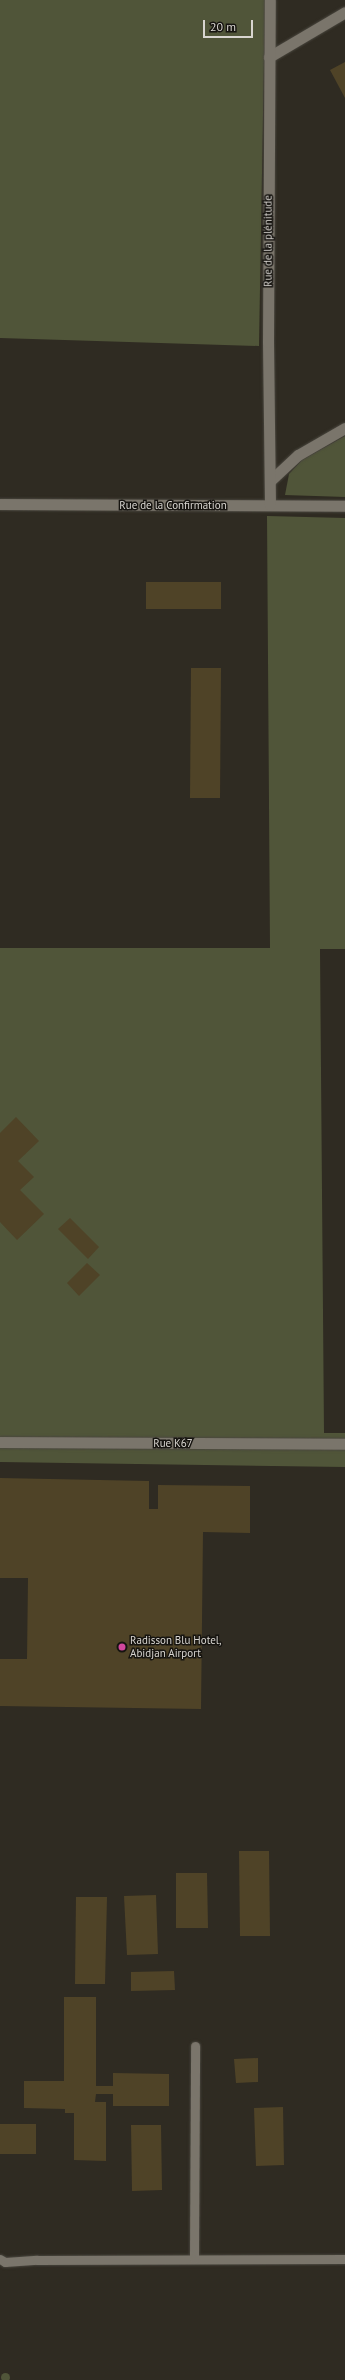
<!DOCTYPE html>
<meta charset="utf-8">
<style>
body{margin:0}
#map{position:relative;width:345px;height:2380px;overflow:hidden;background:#2f2b22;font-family:"PT Sans",sans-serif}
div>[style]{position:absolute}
.green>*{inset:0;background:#505539}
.round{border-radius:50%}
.building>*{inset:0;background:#4f4327}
.roads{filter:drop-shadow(0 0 1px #49463e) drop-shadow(0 0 1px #49463e)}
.service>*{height:9px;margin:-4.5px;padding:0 4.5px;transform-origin:4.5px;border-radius:4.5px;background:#7a756b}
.minor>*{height:11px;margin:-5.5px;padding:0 5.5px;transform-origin:5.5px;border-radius:5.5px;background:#7a756b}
.dots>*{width:11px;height:11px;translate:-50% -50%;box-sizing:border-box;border:2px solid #161410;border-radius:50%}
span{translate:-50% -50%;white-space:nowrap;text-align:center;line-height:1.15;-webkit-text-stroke:3px #161410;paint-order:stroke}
.street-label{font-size:11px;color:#d8d5d0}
.poi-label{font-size:11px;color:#d8d5d0}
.left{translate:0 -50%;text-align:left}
.scale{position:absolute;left:203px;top:20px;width:50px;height:18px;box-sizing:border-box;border:2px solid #d8d5d0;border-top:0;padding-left:5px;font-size:12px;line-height:14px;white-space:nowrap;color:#d8d5d0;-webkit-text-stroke:3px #161410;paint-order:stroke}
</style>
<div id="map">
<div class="green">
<i style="clip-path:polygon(0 0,265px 0,259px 346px,0 338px)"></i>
<i style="clip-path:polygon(345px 436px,345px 497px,285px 495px,289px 474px,302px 460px)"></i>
<i style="clip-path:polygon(267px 516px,345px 518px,345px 949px,320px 949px,324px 1433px,345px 1433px,345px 1467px,0 1462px,0 948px,270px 948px)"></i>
<i class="round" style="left:0.5px;top:2372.5px;width:9px;height:9px"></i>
</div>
<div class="building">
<i style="clip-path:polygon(345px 62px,345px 98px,330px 70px)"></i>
<i style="clip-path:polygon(146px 582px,221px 582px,221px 609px,146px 609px)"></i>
<i style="clip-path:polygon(191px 668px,221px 668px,220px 798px,190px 798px)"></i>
<i style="clip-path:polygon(16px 1117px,39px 1141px,18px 1161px,34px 1177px,20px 1190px,44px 1214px,17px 1240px,0 1222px,0 1133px)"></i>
<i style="clip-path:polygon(70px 1218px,99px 1247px,88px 1259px,58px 1229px)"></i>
<i style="clip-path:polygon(87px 1263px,100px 1275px,79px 1296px,67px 1283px)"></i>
<i style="clip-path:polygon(0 1478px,149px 1481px,149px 1509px,158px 1509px,158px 1485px,250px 1486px,250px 1533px,203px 1532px,201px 1709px,0 1706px,0 1659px,27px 1659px,28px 1578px,0 1578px)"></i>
<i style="clip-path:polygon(239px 1851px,269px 1851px,270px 1936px,240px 1936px)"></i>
<i style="clip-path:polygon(176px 1873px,207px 1873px,208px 1928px,176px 1928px)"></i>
<i style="clip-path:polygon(156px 1895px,158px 1954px,127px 1955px,124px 1896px)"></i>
<i style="clip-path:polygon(76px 1897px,107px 1897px,105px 1984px,75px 1984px)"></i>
<i style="clip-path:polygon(174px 1971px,175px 1990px,131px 1991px,131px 1972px)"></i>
<i style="clip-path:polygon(64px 1997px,96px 1997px,96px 2086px,113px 2086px,113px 2073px,169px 2074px,169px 2106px,113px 2106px,113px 2094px,96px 2094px,95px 2102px,106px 2102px,106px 2161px,74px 2160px,74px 2113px,65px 2113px,65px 2109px,24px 2108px,24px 2081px,64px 2081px)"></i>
<i style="clip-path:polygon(258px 2058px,258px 2082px,236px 2083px,234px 2059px)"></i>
<i style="clip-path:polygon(283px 2107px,284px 2165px,256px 2166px,254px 2108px)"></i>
<i style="clip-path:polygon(0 2124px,36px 2124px,36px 2154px,0 2154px)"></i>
<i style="clip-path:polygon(131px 2125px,161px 2125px,162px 2190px,132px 2191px)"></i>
</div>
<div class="roads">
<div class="service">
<i style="left:0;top:2259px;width:6px;rotate:31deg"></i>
<i style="left:5px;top:2262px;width:32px;rotate:-4deg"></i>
<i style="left:37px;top:2260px;width:308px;rotate:-0.2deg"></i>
<i style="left:194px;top:2259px;width:213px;rotate:-89.7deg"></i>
</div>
<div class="minor">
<i style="left:269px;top:57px;width:88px;rotate:-30.6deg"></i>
<i style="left:270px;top:481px;width:38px;rotate:-43deg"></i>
<i style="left:298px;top:455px;width:54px;rotate:-29.9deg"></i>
<i style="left:0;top:504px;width:345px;rotate:0.3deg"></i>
<i style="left:270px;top:505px;width:163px;rotate:-90.7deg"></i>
<i style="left:268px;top:342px;width:342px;rotate:-89.7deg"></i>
<i style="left:0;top:1442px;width:345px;rotate:0.3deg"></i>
</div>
</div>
<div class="dots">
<i style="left:122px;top:1647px;background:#d1479c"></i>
</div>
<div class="street-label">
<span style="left:268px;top:241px;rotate:-90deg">Rue de la plénitude</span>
<span style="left:173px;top:505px">Rue de la Confirmation</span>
<span style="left:173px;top:1443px">Rue K67</span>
</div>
<div class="poi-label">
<span class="left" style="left:130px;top:1647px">Radisson Blu Hotel,<br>Abidjan Airport</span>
</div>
<div class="scale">20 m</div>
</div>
